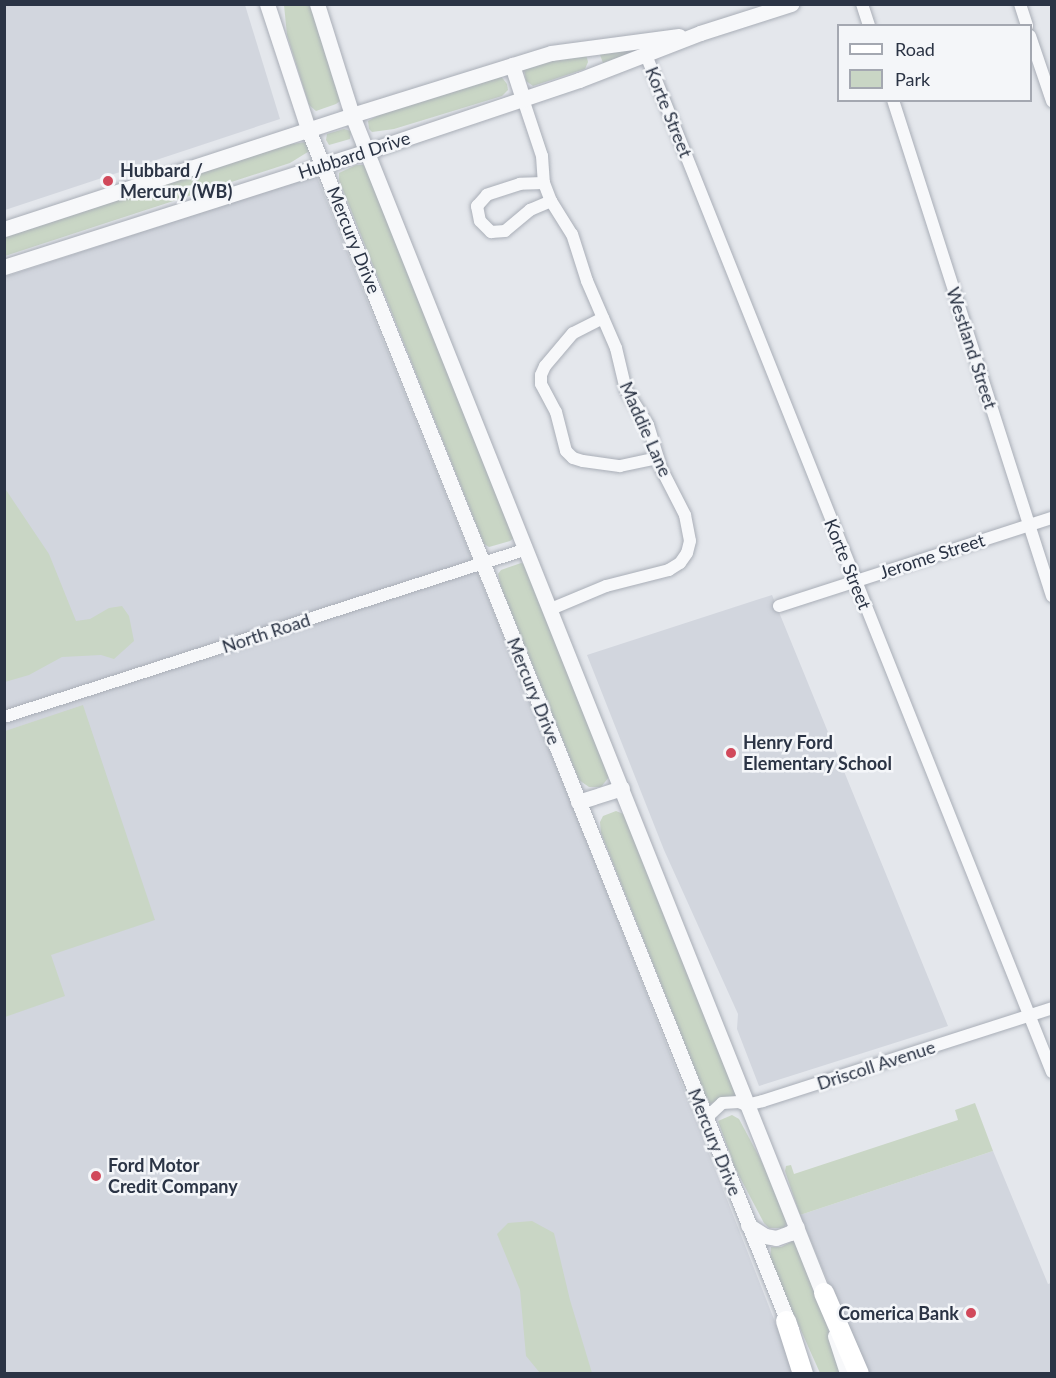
<!DOCTYPE html>
<style>
body{margin:0}
#map{position:relative;width:1056px;height:1378px;overflow:hidden;background:#e4e7ec;font-family:Lato,sans-serif}
div>[style]{position:absolute}
.built>*{inset:0;background:#d2d6de}
.green>*{inset:0;background:#c9d6c5}
.roads{filter:drop-shadow(0 0 2px #a9aeb7) drop-shadow(0 0 2px #a9aeb7)}
.minor>*{height:12px;margin:-6px;padding:0 6px;transform-origin:6px;border-radius:6px;background:#f7f8fa}
.tertiary>*{height:15px;margin:-7.5px;padding:0 7.5px;transform-origin:7.5px;border-radius:7.5px;background:#f7f8fa}
.primary>*{height:20px;margin:-10px;padding:0 10px;transform-origin:10px;border-radius:10px;background:#fff}
.dots>*{width:16px;height:16px;translate:-50% -50%;box-sizing:border-box;border:3px solid #f4f6f9;border-radius:50%}
span{translate:-50% -50%;white-space:nowrap;text-align:center;line-height:1.15;-webkit-text-stroke:5px #f4f6f9;paint-order:stroke}
.street-label{font-size:18px;color:#2b3445}
.poi-label{font-size:18px;color:#2b3445;font-weight:700}
.left{translate:0 -50%;text-align:left}
.right{translate:-100% -50%;text-align:right}
.frame{position:absolute;inset:0;border:6px solid #2b3445;pointer-events:none}
.legend{position:absolute;left:837px;top:24px;width:195px;height:78px;box-sizing:border-box;background:#f4f6f9;border:2px solid #a4a8b1;margin:0;padding:8px 10px;list-style:none;font-size:18px;color:#2b3445}
.legend li{display:flex;align-items:center;gap:12px;height:30px}
.legend b{width:30px;border:2px solid #a4a8b1}
</style>
<div id="map">
<div class="built">
<i style="clip-path:polygon(4px 5px,245px 5px,280px 119px,5px 210px)"></i>
<i style="clip-path:polygon(316px 175px,596px 865px,795px 1373px,5px 1373px,4px 277px)"></i>
<i style="clip-path:polygon(772px 595px,948px 1026px,759px 1086px,737px 1029px,738px 1014px,664px 850px,587px 655px)"></i>
<i style="clip-path:polygon(993px 1151px,1048px 1284px,1051px 1283px,1051px 1373px,866px 1373px,800px 1215px)"></i>
</div>
<div class="green">
<i style="clip-path:polygon(284px 5px,310px 5px,340px 101px,336px 104px,316px 111px,309px 105px,287px 35px)"></i>
<i style="clip-path:polygon(633px 48px,632px 53px,603px 63px,598px 49px)"></i>
<i style="clip-path:polygon(577px 51px,586px 54px,588px 62px,585px 69px,533px 86px,526px 81px,524px 69px)"></i>
<i style="clip-path:polygon(500px 75px,507px 84px,508px 90px,502px 96px,394px 129px,372px 132px,369px 129px,368px 121px,386px 111px)"></i>
<i style="clip-path:polygon(344px 129px,351px 131px,350px 139px,329px 145px,326px 140px,327px 134px)"></i>
<i style="clip-path:polygon(306px 142px,311px 150px,290px 163px,5px 256px,4px 236px,285px 145px)"></i>
<i style="clip-path:polygon(356px 165px,365px 165px,514px 538px,510px 541px,489px 547px,484px 544px,339px 180px,339px 173px)"></i>
<i style="clip-path:polygon(4px 487px,49px 554px,76px 621px,90px 619px,109px 608px,122px 606px,129px 616px,134px 641px,114px 659px,101px 655px,62px 657px,29px 675px,5px 682px)"></i>
<i style="clip-path:polygon(521px 563px,526px 564px,609px 777px,601px 787px,589px 787px,579px 780px,501px 587px,498px 574px,501px 570px)"></i>
<i style="clip-path:polygon(83px 705px,155px 920px,51px 955px,65px 996px,5px 1017px,5px 731px)"></i>
<i style="clip-path:polygon(616px 811px,626px 815px,737px 1093px,735px 1099px,717px 1100px,711px 1104px,708px 1102px,601px 833px,600px 822px,603px 816px)"></i>
<i style="clip-path:polygon(975px 1103px,993px 1151px,800px 1215px,785px 1171px,786px 1166px,791px 1165px,794px 1174px,958px 1120px,955px 1110px)"></i>
<i style="clip-path:polygon(732px 1115px,739px 1119px,778px 1192px,788px 1220px,784px 1228px,769px 1228px,764px 1223px,735px 1168px,718px 1121px)"></i>
<i style="clip-path:polygon(532px 1221px,554px 1233px,570px 1300px,592px 1373px,540px 1373px,526px 1356px,520px 1290px,497px 1234px,508px 1223px)"></i>
<i style="clip-path:polygon(795px 1240px,807px 1267px,843px 1373px,820px 1373px,770px 1261px,771px 1247px,781px 1247px)"></i>
</div>
<div class="roads">
<div class="minor">
<i style="left:862px;top:4px;width:23px;rotate:72deg"></i>
<i style="left:1020px;top:4px;width:23px;rotate:72deg"></i>
<i style="left:1030px;top:36px;width:69px;rotate:71.3deg"></i>
<i style="left:646px;top:55px;width:1095px;rotate:68.24deg"></i>
<i style="left:523px;top:99px;width:60px;rotate:71.6deg"></i>
<i style="left:542px;top:156px;width:27px;rotate:86deg"></i>
<i style="left:544px;top:183px;width:19px;rotate:69deg"></i>
<i style="left:551px;top:201px;width:39px;rotate:58deg"></i>
<i style="left:572px;top:234px;width:49px;rotate:72.3deg"></i>
<i style="left:587px;top:281px;width:73px;rotate:66.6deg"></i>
<i style="left:616px;top:348px;width:43px;rotate:76.6deg"></i>
<i style="left:626px;top:390px;width:41px;rotate:57.8deg"></i>
<i style="left:648px;top:425px;width:45px;rotate:73.2deg"></i>
<i style="left:661px;top:468px;width:53px;rotate:62.9deg"></i>
<i style="left:685px;top:515px;width:26px;rotate:79deg"></i>
<i style="left:690px;top:541px;width:12px;rotate:104deg"></i>
<i style="left:687px;top:553px;width:12px;rotate:125deg"></i>
<i style="left:680px;top:563px;width:13px;rotate:148deg"></i>
<i style="left:669px;top:570px;width:65px;rotate:165.7deg"></i>
<i style="left:606px;top:586px;width:60px;rotate:157.3deg"></i>
<i style="left:893px;top:100px;width:521px;rotate:72.23deg"></i>
<i style="left:544px;top:183px;width:24px;rotate:178deg"></i>
<i style="left:520px;top:184px;width:35px;rotate:162deg"></i>
<i style="left:487px;top:195px;width:15px;rotate:132deg"></i>
<i style="left:477px;top:206px;width:15px;rotate:79deg"></i>
<i style="left:480px;top:221px;width:16px;rotate:45deg"></i>
<i style="left:491px;top:232px;width:14px;rotate:-4deg"></i>
<i style="left:505px;top:231px;width:33px;rotate:-40deg"></i>
<i style="left:530px;top:210px;width:23px;rotate:-23deg"></i>
<i style="left:603px;top:318px;width:34px;rotate:153deg"></i>
<i style="left:573px;top:333px;width:43px;rotate:130.3deg"></i>
<i style="left:545px;top:366px;width:10px;rotate:114deg"></i>
<i style="left:541px;top:375px;width:9px;rotate:90deg"></i>
<i style="left:541px;top:384px;width:32px;rotate:62deg"></i>
<i style="left:556px;top:412px;width:40px;rotate:75.6deg"></i>
<i style="left:566px;top:451px;width:10px;rotate:45deg"></i>
<i style="left:573px;top:458px;width:10px;rotate:17deg"></i>
<i style="left:583px;top:461px;width:37px;rotate:8deg"></i>
<i style="left:620px;top:466px;width:38px;rotate:-12deg"></i>
<i style="left:779px;top:606px;width:287px;rotate:-17.9deg"></i>
<i style="left:4px;top:717px;width:549px;rotate:-17.81deg"></i>
<i style="left:705px;top:1119px;width:23px;rotate:-43deg"></i>
<i style="left:722px;top:1103px;width:17px;rotate:-3deg"></i>
<i style="left:739px;top:1102px;width:8px;rotate:23deg"></i>
<i style="left:746px;top:1105px;width:17px;rotate:-13deg"></i>
<i style="left:763px;top:1101px;width:304px;rotate:-17.8deg"></i>
</div>
<div class="tertiary">
<i style="left:267px;top:4px;width:132px;rotate:71.8deg"></i>
<i style="left:308px;top:129px;width:1294px;rotate:68.08deg"></i>
<i style="left:317px;top:4px;width:116px;rotate:72.5deg"></i>
<i style="left:352px;top:115px;width:1278px;rotate:68.23deg"></i>
<i style="left:512px;top:65px;width:36px;rotate:72deg"></i>
<i style="left:4px;top:229px;width:366px;rotate:-18.1deg"></i>
<i style="left:352px;top:115px;width:208px;rotate:-17.3deg"></i>
<i style="left:551px;top:53px;width:129px;rotate:-7.6deg"></i>
<i style="left:4px;top:267px;width:382px;rotate:-17.7deg"></i>
<i style="left:368px;top:151px;width:223px;rotate:-18.6deg"></i>
<i style="left:579px;top:80px;width:130px;rotate:-21.2deg"></i>
<i style="left:700px;top:33px;width:96px;rotate:-17.7deg"></i>
<i style="left:578px;top:802px;width:46px;rotate:-17.7deg"></i>
<i style="left:748px;top:1225px;width:20px;rotate:33deg"></i>
<i style="left:765px;top:1236px;width:11px;rotate:10deg"></i>
<i style="left:776px;top:1238px;width:15px;rotate:-20deg"></i>
<i style="left:790px;top:1233px;width:9px;rotate:-41deg"></i>
<i style="left:835px;top:1336px;width:40px;rotate:72deg"></i>
</div>
<div class="primary">
<i style="left:824px;top:1293px;width:88px;rotate:66.6deg"></i>
<i style="left:786px;top:1321px;width:56px;rotate:72.2deg"></i>
</div>
</div>
<div class="dots">
<i style="left:108px;top:181px;background:#d1495b"></i>
<i style="left:731px;top:753px;background:#d1495b"></i>
<i style="left:96px;top:1176px;background:#d1495b"></i>
<i style="left:971px;top:1313px;background:#d1495b"></i>
</div>
<div class="street-label">
<span style="left:669px;top:112px;rotate:68deg">Korte Street</span>
<span style="left:354px;top:155px;rotate:-18deg">Hubbard Drive</span>
<span style="left:354px;top:240px;rotate:68deg">Mercury Drive</span>
<span style="left:972px;top:348px;rotate:72deg">Westland Street</span>
<span style="left:646px;top:429px;rotate:66deg">Maddie Lane</span>
<span style="left:932px;top:556px;rotate:-18deg">Jerome Street</span>
<span style="left:848px;top:564px;rotate:68deg">Korte Street</span>
<span style="left:266px;top:633px;rotate:-18deg">North Road</span>
<span style="left:534px;top:691px;rotate:68deg">Mercury Drive</span>
<span style="left:876px;top:1065px;rotate:-18deg">Driscoll Avenue</span>
<span style="left:715px;top:1142px;rotate:68deg">Mercury Drive</span>
</div>
<div class="poi-label">
<span class="left" style="left:120px;top:181px">Hubbard /<br>Mercury (WB)</span>
<span class="left" style="left:743px;top:753px">Henry Ford<br>Elementary School</span>
<span class="left" style="left:108px;top:1176px">Ford Motor<br>Credit Company</span>
<span class="right" style="left:959px;top:1313px">Comerica Bank</span>
</div>
<div class="frame"></div>
<ul class="legend">
<li><b style="height:8px;background:#fff"></b>Road</li>
<li><b style="height:16px;background:#c9d6c5"></b>Park</li>
</ul>
</div>
